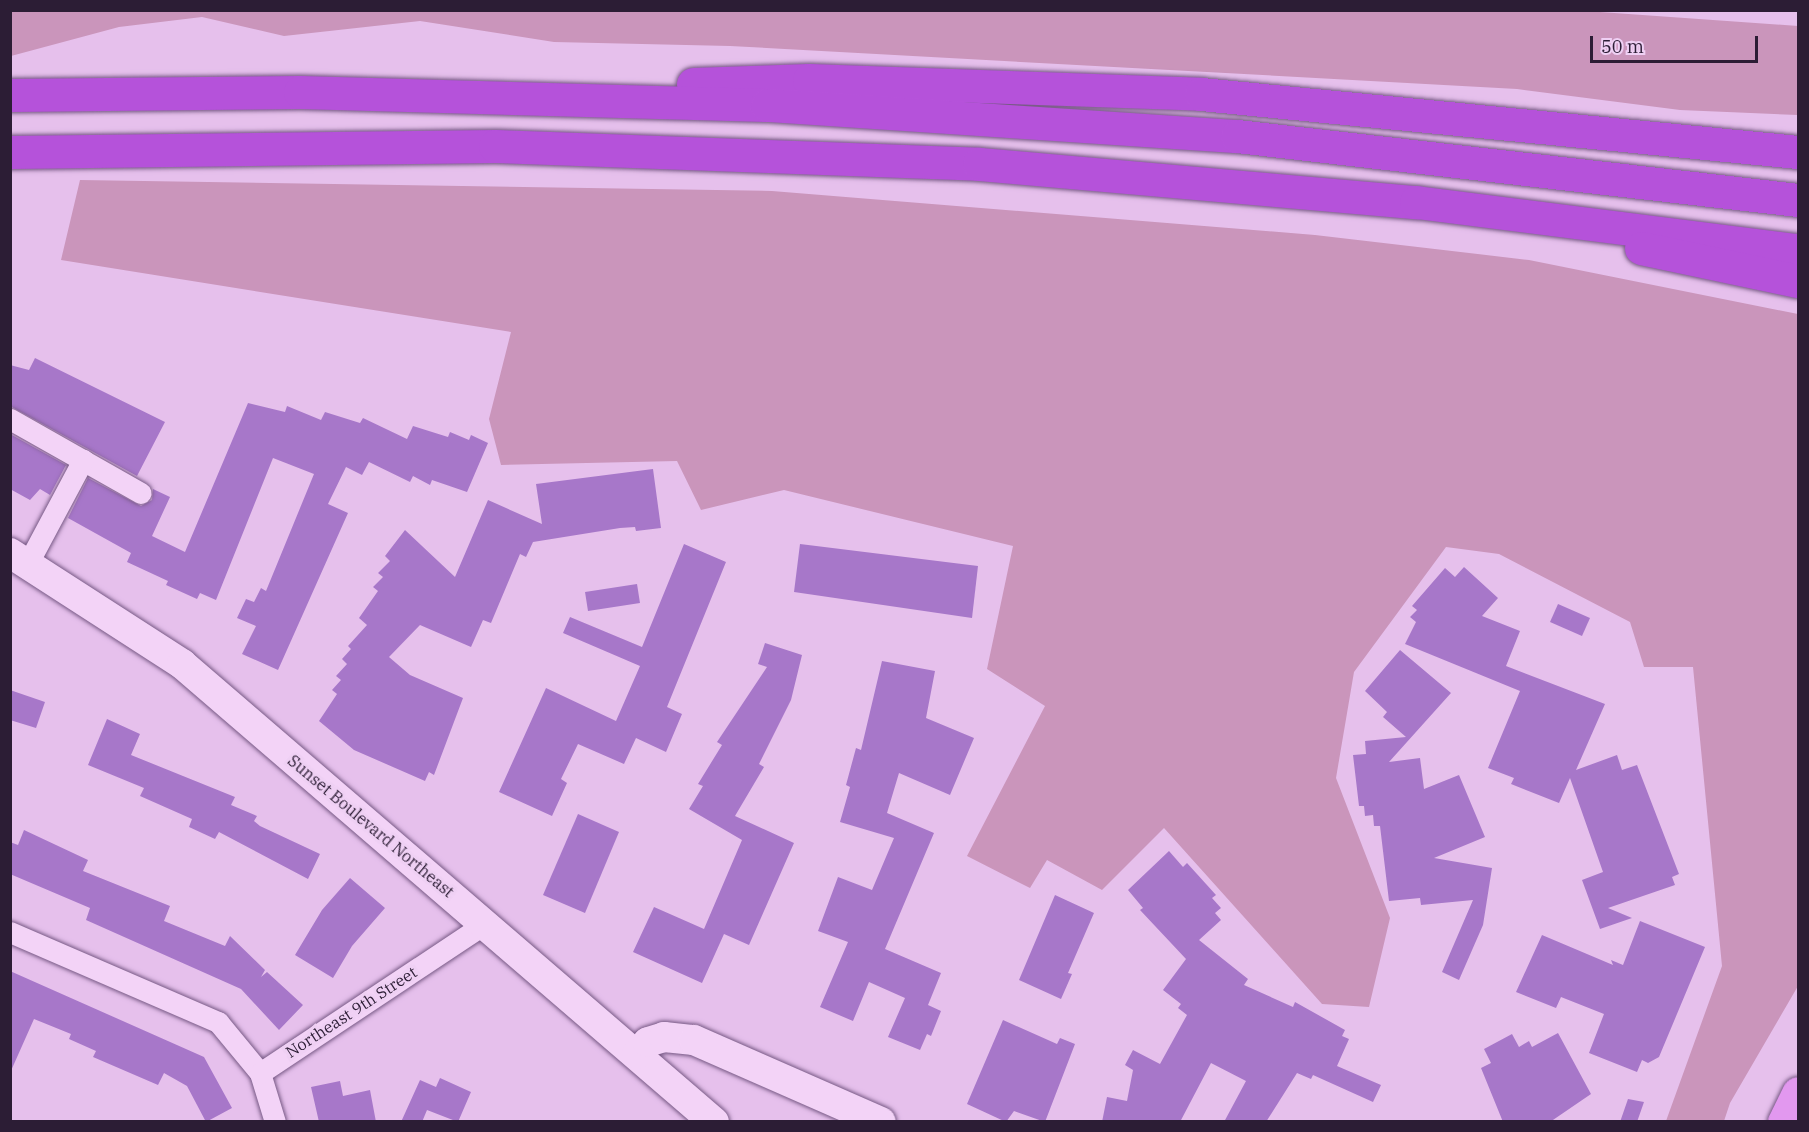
<!DOCTYPE html>
<style>
body{margin:0}
#map{position:relative;width:1809px;height:1132px;overflow:hidden;background:#e6c0ec;font-family:"IBM Plex Serif",serif}
div>[style]{position:absolute}
.green>*{inset:0;background:#ca95bb}
.building>*{inset:0;background:#a777c9}
.roads{filter:drop-shadow(0 0 2px #775985) drop-shadow(0 0 2px #775985)}
.street>*{height:21px;margin:-10.5px;padding:0 10.5px;transform-origin:10.5px;border-radius:10.5px;background:#f3d3f7}
.secondary>*{height:30px;margin:-15px;padding:0 15px;transform-origin:15px;border-radius:15px;background:#f3d3f7}
.primary>*{height:33px;margin:-16.5px;padding:0 16.5px;transform-origin:16.5px;border-radius:16.5px;background:#e298ef}
.highway>*{height:33px;margin:-16.5px;padding:0 16.5px;transform-origin:16.5px;border-radius:16.5px;background:#b552da}
span{translate:-50% -50%;white-space:nowrap;text-align:center;line-height:1.15;-webkit-text-stroke:6px #efd0f4;paint-order:stroke}
.street-label{font-size:16px;color:#2c1d35}
.frame{position:absolute;inset:0;border:12px solid #2c1d35;pointer-events:none}
.scale{position:absolute;left:1590px;top:36px;width:168px;height:27px;box-sizing:border-box;border:3px solid #2c1d35;border-top:0;padding-left:8px;font-size:18px;line-height:21px;white-space:nowrap;color:#2c1d35;-webkit-text-stroke:4px #efd0f4;paint-order:stroke}
</style>
<div id="map">
<div class="green">
<i style="clip-path:polygon(11px 10px,1586px 11px,1798px 26px,1798px 115px,1680px 110px,1517px 89px,730px 46px,554px 42px,420px 21px,284px 36px,202px 17px,119px 27px,11px 56px)"></i>
<i style="clip-path:polygon(80px 180px,772px 191px,1315px 235px,1529px 260px,1798px 314px,1798px 986px,1730px 1103px,1724px 1121px,1666px 1121px,1722px 966px,1693px 667px,1644px 667px,1630px 622px,1499px 554px,1446px 547px,1354px 672px,1336px 778px,1390px 918px,1369px 1007px,1322px 1004px,1164px 828px,1102px 890px,1047px 860px,1030px 888px,967px 856px,1045px 706px,987px 669px,1013px 546px,784px 490px,701px 510px,677px 461px,501px 465px,489px 419px,511px 332px,61px 260px)"></i>
</div>
<div class="building">
<i style="clip-path:polygon(35px 358px,165px 422px,137px 476px,10px 406px,10px 365px,29px 370px)"></i>
<i style="clip-path:polygon(248px 403px,285px 412px,287px 406px,321px 420px,325px 412px,360px 423px,363px 418px,407px 439px,413px 426px,448px 437px,450px 432px,469px 440px,471px 435px,488px 443px,467px 492px,432px 480px,430px 485px,413px 476px,410px 482px,369px 462px,362px 475px,346px 467px,328px 504px,348px 513px,278px 670px,242px 654px,256px 626px,237px 618px,246px 599px,254px 602px,261px 588px,266px 591px,314px 474px,273px 458px,216px 600px,200px 593px,197px 599px,166px 585px,168px 581px,127px 562px,131px 553px,68px 518px,88px 478px,141px 506px,152px 500px,153px 489px,170px 497px,152px 536px,185px 552px)"></i>
<i style="clip-path:polygon(10px 434px,66px 465px,50px 495px,40px 489px,30px 500px,10px 489px)"></i>
<i style="clip-path:polygon(653px 469px,661px 528px,636px 531px,635px 527px,620px 528px,533px 542px,526px 557px,520px 554px,491px 623px,483px 620px,471px 647px,420px 625px,389px 657px,410px 675px,463px 698px,434px 775px,429px 772px,425px 781px,354px 750px,319px 721px,337px 694px,332px 690px,341px 680px,336px 676px,347px 664px,342px 659px,351px 649px,348px 646px,367px 625px,359px 618px,378px 591px,373px 587px,383px 577px,378px 573px,390px 561px,385px 556px,405px 530px,455px 577px,488px 500px,542px 524px,536px 484px)"></i>
<i style="clip-path:polygon(684px 544px,726px 562px,667px 707px,682px 714px,666px 752px,636px 738px,624px 764px,578px 744px,561px 779px,567px 783px,552px 816px,499px 792px,546px 688px,616px 721px,640px 666px,563px 633px,570px 617px,642px 647px)"></i>
<i style="clip-path:polygon(800px 544px,978px 566px,972px 618px,794px 592px)"></i>
<i style="clip-path:polygon(1464px 567px,1498px 598px,1482px 616px,1520px 631px,1506px 666px,1605px 704px,1576px 770px,1617px 755px,1622px 770px,1637px 765px,1679px 874px,1672px 877px,1675px 885px,1608px 908px,1632px 918px,1600px 929px,1582px 880px,1603px 872px,1570px 778px,1559px 803px,1511px 784px,1514px 778px,1488px 768px,1520px 691px,1405px 644px,1416px 622px,1410px 617px,1417px 610px,1412px 606px,1445px 568px,1455px 577px)"></i>
<i style="clip-path:polygon(637px 584px,640px 603px,588px 611px,585px 592px)"></i>
<i style="clip-path:polygon(1558px 604px,1590px 618px,1582px 636px,1550px 622px)"></i>
<i style="clip-path:polygon(765px 643px,802px 655px,791px 700px,759px 764px,764px 767px,735px 816px,794px 843px,749px 945px,724px 934px,702px 983px,633px 952px,654px 907px,704px 929px,742px 840px,689px 809px,703px 786px,698px 784px,722px 745px,717px 742px,767px 667px,758px 664px)"></i>
<i style="clip-path:polygon(1400px 650px,1451px 693px,1389px 762px,1420px 758px,1424px 789px,1459px 775px,1485px 837px,1434px 858px,1492px 868px,1483px 925px,1459px 980px,1442px 972px,1473px 900px,1421px 905px,1420px 898px,1389px 901px,1380px 826px,1374px 826px,1373px 815px,1365px 816px,1364px 806px,1359px 806px,1353px 755px,1366px 754px,1365px 741px,1406px 737px,1383px 717px,1387px 712px,1365px 691px)"></i>
<i style="clip-path:polygon(882px 661px,935px 671px,926px 718px,974px 738px,950px 795px,899px 773px,887px 813px,934px 833px,885px 949px,941px 973px,928px 1005px,941px 1011px,931px 1036px,927px 1034px,920px 1050px,888px 1037px,905px 998px,869px 982px,853px 1021px,820px 1007px,848px 942px,818px 931px,838px 877px,872px 890px,894px 838px,840px 822px,850px 787px,846px 785px,856px 748px,861px 750px)"></i>
<i style="clip-path:polygon(10px 690px,45px 702px,36px 728px,10px 720px)"></i>
<i style="clip-path:polygon(107px 719px,140px 734px,131px 755px,235px 797px,231px 805px,257px 816px,254px 821px,260px 826px,320px 854px,308px 879px,219px 832px,215px 839px,189px 827px,192px 819px,140px 796px,144px 788px,88px 765px)"></i>
<i style="clip-path:polygon(578px 814px,619px 832px,585px 913px,543px 895px)"></i>
<i style="clip-path:polygon(24px 830px,88px 860px,83px 871px,170px 906px,164px 921px,225px 946px,230px 936px,265px 970px,261px 977px,267px 972px,303px 1005px,279px 1030px,241px 989px,86px 920px,90px 908px,10px 874px,10px 842px,18px 845px)"></i>
<i style="clip-path:polygon(1169px 851px,1183px 867px,1187px 863px,1216px 895px,1212px 898px,1221px 908px,1215px 913px,1221px 920px,1199px 940px,1248px 979px,1244px 985px,1293px 1007px,1295px 1002px,1345px 1030px,1342px 1036px,1349px 1039px,1337px 1066px,1381px 1085px,1373px 1102px,1313px 1075px,1311px 1079px,1297px 1073px,1266px 1122px,1224px 1122px,1246px 1081px,1211px 1063px,1180px 1122px,1102px 1122px,1107px 1097px,1127px 1101px,1133px 1070px,1125px 1065px,1133px 1050px,1160px 1064px,1187px 1015px,1178px 1008px,1181px 1004px,1163px 990px,1186px 959px,1140px 910px,1143px 908px,1128px 890px)"></i>
<i style="clip-path:polygon(350px 878px,385px 908px,352px 946px,333px 978px,295px 955px,322px 910px)"></i>
<i style="clip-path:polygon(1055px 895px,1094px 913px,1068px 973px,1072px 974px,1061px 999px,1019px 980px)"></i>
<i style="clip-path:polygon(1640px 921px,1705px 947px,1659px 1057px,1648px 1063px,1642px 1060px,1637px 1072px,1589px 1053px,1604px 1014px,1561px 997px,1556px 1008px,1516px 992px,1542px 935px,1613px 965px,1611px 960px,1623px 965px)"></i>
<i style="clip-path:polygon(10px 971px,204px 1057px,232px 1108px,206px 1122px,187px 1086px,164px 1073px,158px 1085px,93px 1057px,96px 1051px,69px 1039px,71px 1034px,34px 1019px,10px 1073px)"></i>
<i style="clip-path:polygon(1003px 1020px,1057px 1044px,1060px 1038px,1075px 1044px,1045px 1122px,1014px 1111px,1006px 1122px,967px 1104px)"></i>
<i style="clip-path:polygon(1558px 1033px,1591px 1094px,1550px 1122px,1503px 1122px,1481px 1068px,1491px 1063px,1484px 1049px,1512px 1034px,1519px 1047px,1529px 1041px,1532px 1047px)"></i>
<i style="clip-path:polygon(440px 1078px,471px 1092px,458px 1122px,427px 1110px,422px 1122px,401px 1122px,420px 1080px,436px 1087px)"></i>
<i style="clip-path:polygon(340px 1081px,343px 1096px,370px 1090px,376px 1122px,319px 1122px,311px 1087px)"></i>
<i style="clip-path:polygon(1628px 1099px,1644px 1102px,1637px 1122px,1620px 1122px)"></i>
</div>
<div class="roads">
<div class="street">
<i style="left:10px;top:419px;width:150px;rotate:29.5deg"></i>
<i style="left:28px;top:563px;width:117px;rotate:-61.9deg"></i>
<i style="left:10px;top:932px;width:227px;rotate:23.4deg"></i>
<i style="left:218px;top:1022px;width:66px;rotate:50.5deg"></i>
<i style="left:260px;top:1073px;width:51px;rotate:73deg"></i>
<i style="left:260px;top:1073px;width:271px;rotate:-33.6deg"></i>
</div>
<div class="secondary">
<i style="left:10px;top:553px;width:205px;rotate:32.8deg"></i>
<i style="left:182px;top:664px;width:702px;rotate:40.73deg"></i>
<i style="left:637px;top:1054px;width:16px;rotate:-47deg"></i>
<i style="left:648px;top:1042px;width:17px;rotate:-17deg"></i>
<i style="left:664px;top:1037px;width:30px;rotate:6deg"></i>
<i style="left:694px;top:1040px;width:204px;rotate:23.7deg"></i>
</div>
<div class="primary">
<i style="left:1784px;top:1122px;width:32px;rotate:-64deg"></i>
</div>
<div class="highway">
<i style="left:693px;top:84px;width:116px;rotate:-2deg"></i>
<i style="left:809px;top:80px;width:392px;rotate:2deg"></i>
<i style="left:1201px;top:94px;width:600px;rotate:5.55deg"></i>
<i style="left:10px;top:95px;width:290px;rotate:-0.6deg"></i>
<i style="left:300px;top:92px;width:467px;rotate:1.6deg"></i>
<i style="left:767px;top:105px;width:471px;rotate:3.8deg"></i>
<i style="left:1237px;top:136px;width:565px;rotate:6.51deg"></i>
<i style="left:10px;top:152px;width:485px;rotate:-0.7deg"></i>
<i style="left:495px;top:146px;width:484px;rotate:2.1deg"></i>
<i style="left:979px;top:164px;width:439px;rotate:5deg"></i>
<i style="left:1416px;top:202px;width:385px;rotate:7.2deg"></i>
<i style="left:1641px;top:248px;width:160px;rotate:11.9deg"></i>
</div>
</div>
<div class="street-label">
<span style="left:371px;top:826px;rotate:40deg">Sunset Boulevard Northeast</span>
<span style="left:351px;top:1012px;rotate:-33deg">Northeast 9th Street</span>
</div>
<div class="frame"></div>
<div class="scale">50 m</div>
</div>
